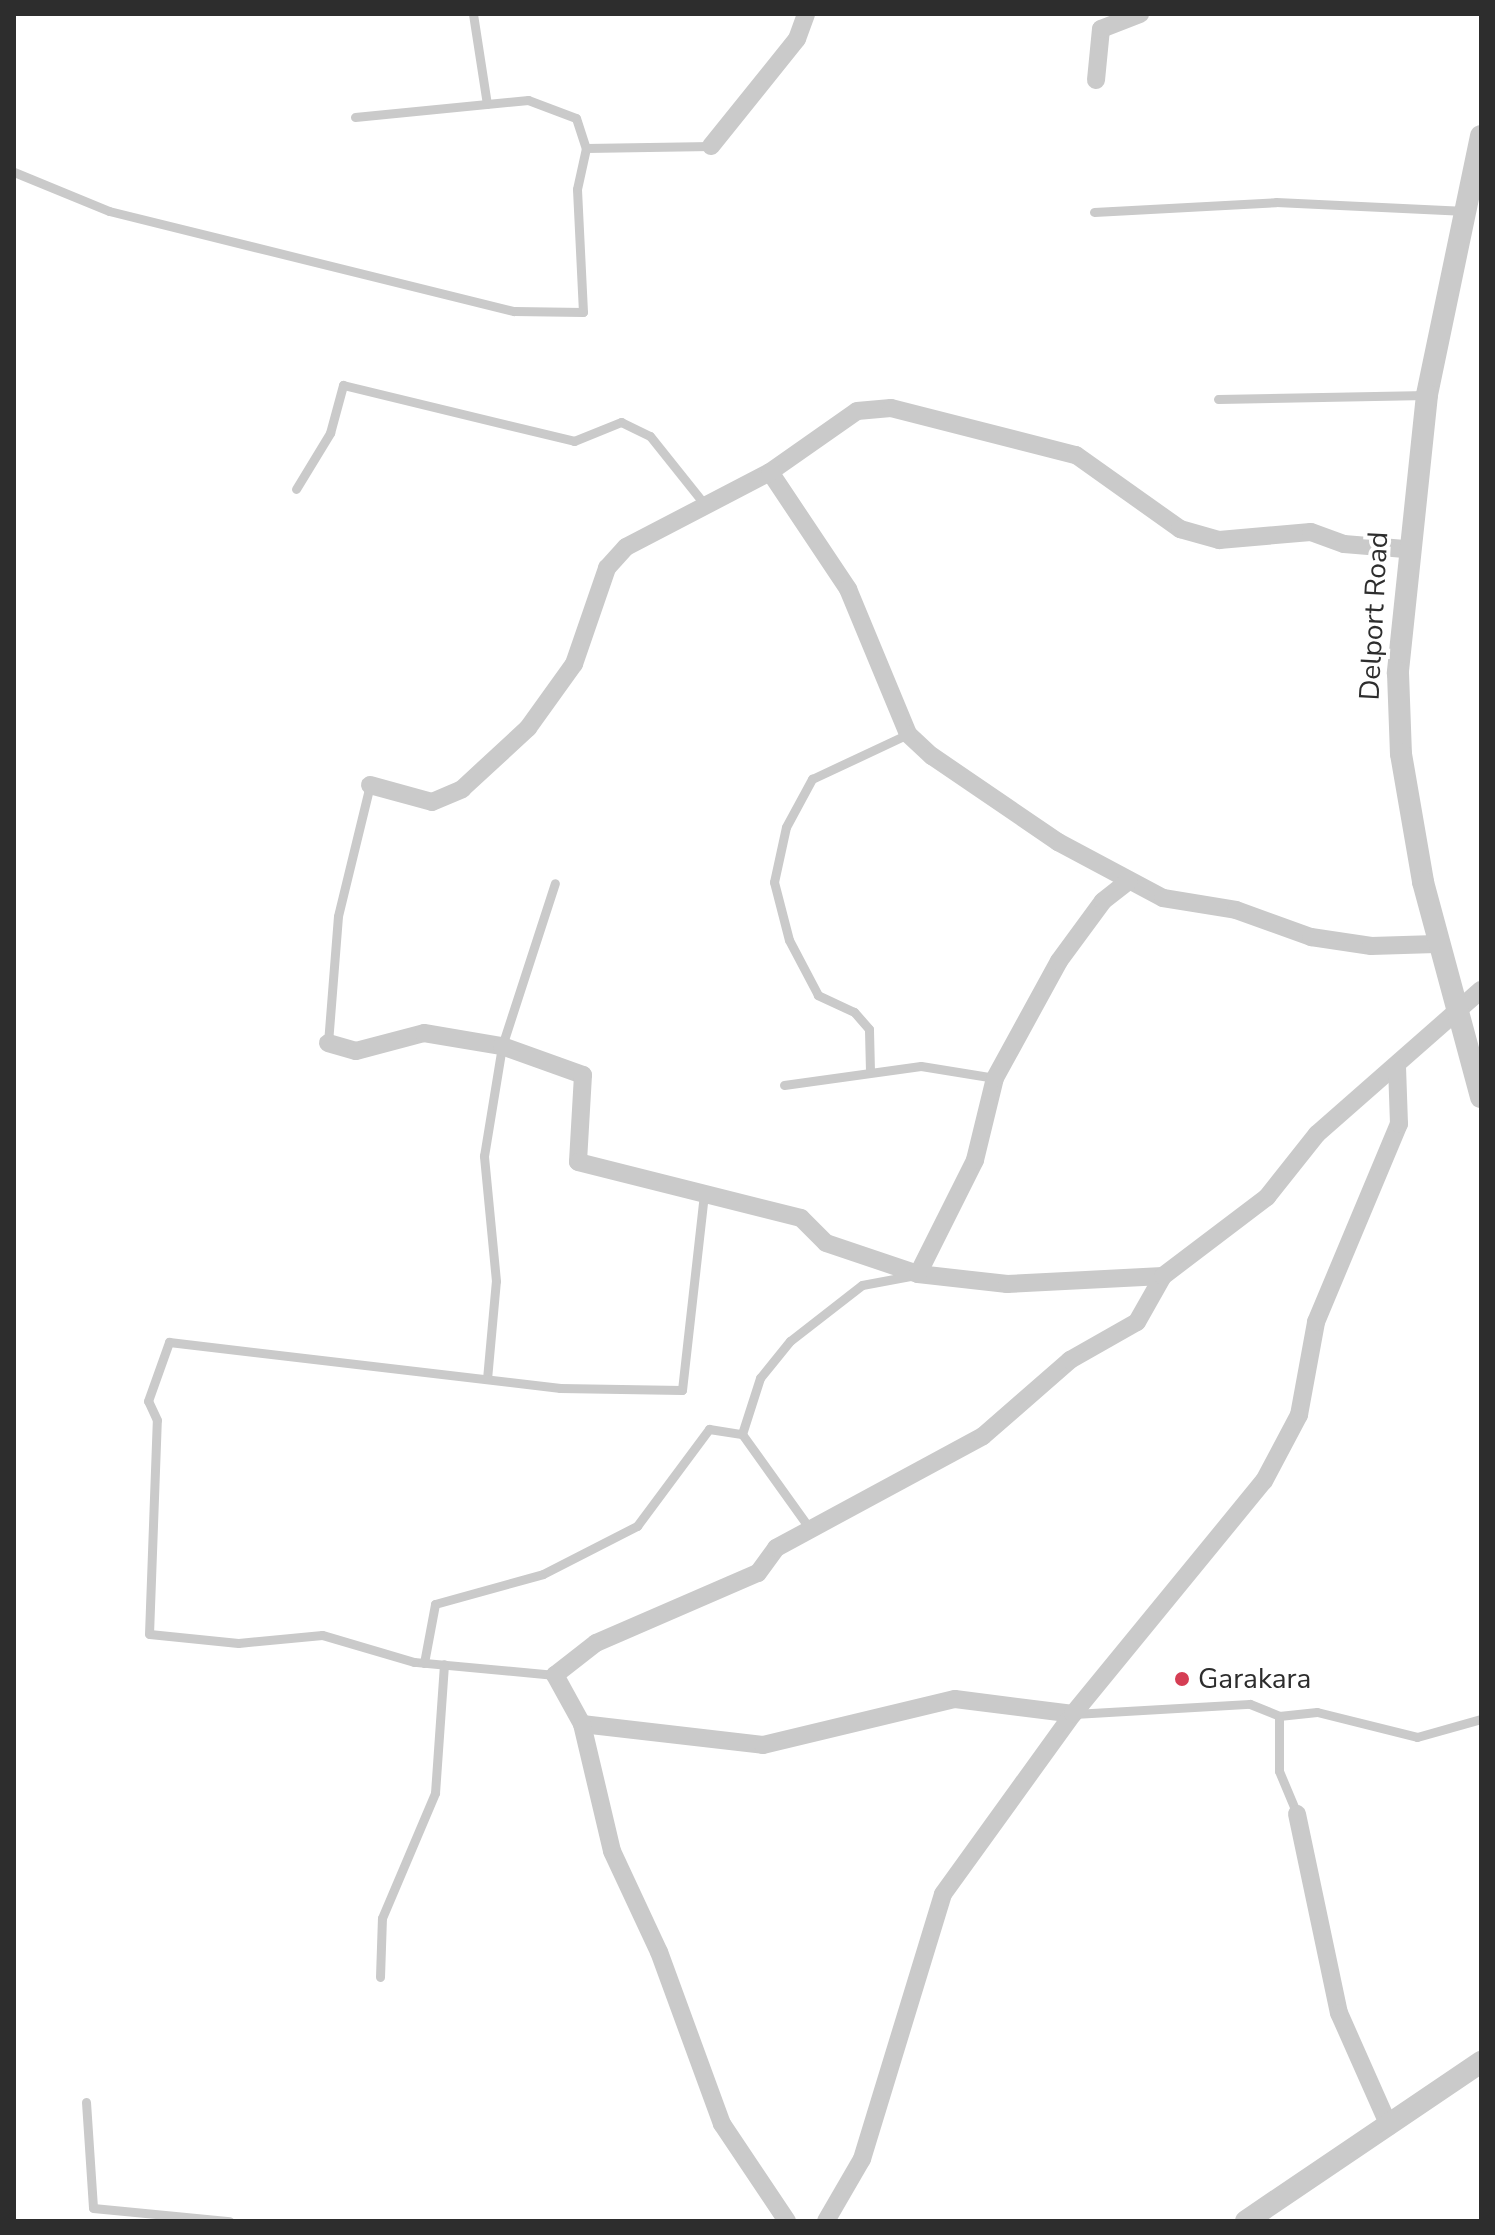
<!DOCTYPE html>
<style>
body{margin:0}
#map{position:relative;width:1495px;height:2235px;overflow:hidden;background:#fff;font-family:"Nunito Sans",sans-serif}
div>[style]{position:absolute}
.service>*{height:9px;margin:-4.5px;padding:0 4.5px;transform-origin:4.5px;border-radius:4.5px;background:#cacaca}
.minor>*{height:18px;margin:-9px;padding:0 9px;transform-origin:9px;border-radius:9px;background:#cacaca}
.tertiary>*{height:22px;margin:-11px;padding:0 11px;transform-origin:11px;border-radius:11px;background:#cacaca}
.dots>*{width:22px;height:22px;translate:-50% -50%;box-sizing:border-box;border:4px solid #fff;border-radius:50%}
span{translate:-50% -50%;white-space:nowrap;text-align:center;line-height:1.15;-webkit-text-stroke:8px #fff;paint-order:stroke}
.street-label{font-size:28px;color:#2d2d2d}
.poi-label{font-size:28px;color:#2d2d2d}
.left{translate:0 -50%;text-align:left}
.frame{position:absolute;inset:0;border:16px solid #2d2d2d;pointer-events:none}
</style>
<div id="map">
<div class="service">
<i style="left:473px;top:14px;width:91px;rotate:81.2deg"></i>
<i style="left:355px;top:117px;width:174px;rotate:-5.6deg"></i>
<i style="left:528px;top:100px;width:51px;rotate:20.6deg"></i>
<i style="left:576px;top:118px;width:32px;rotate:72deg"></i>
<i style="left:14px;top:172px;width:103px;rotate:22.3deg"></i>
<i style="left:109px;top:211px;width:417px;rotate:13.9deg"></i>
<i style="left:514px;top:311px;width:69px;rotate:0.8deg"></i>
<i style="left:583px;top:312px;width:123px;rotate:-92.8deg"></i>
<i style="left:577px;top:189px;width:42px;rotate:-77.6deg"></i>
<i style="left:586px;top:148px;width:125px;rotate:-0.9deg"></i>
<i style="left:1094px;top:212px;width:182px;rotate:-3.1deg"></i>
<i style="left:1276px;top:202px;width:190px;rotate:2.7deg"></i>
<i style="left:1218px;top:399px;width:209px;rotate:-1.1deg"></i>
<i style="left:296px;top:489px;width:66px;rotate:-58.7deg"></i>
<i style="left:330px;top:433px;width:50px;rotate:-74.8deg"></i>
<i style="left:343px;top:385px;width:238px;rotate:13.6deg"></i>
<i style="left:574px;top:441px;width:51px;rotate:-22deg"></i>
<i style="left:621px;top:422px;width:32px;rotate:26deg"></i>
<i style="left:650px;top:436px;width:88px;rotate:51.4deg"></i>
<i style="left:328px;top:1043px;width:127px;rotate:-85.5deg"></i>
<i style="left:338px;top:916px;width:135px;rotate:-76.3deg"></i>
<i style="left:870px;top:1071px;width:42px;rotate:-91.4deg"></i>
<i style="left:869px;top:1029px;width:23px;rotate:-131deg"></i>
<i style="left:854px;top:1012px;width:40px;rotate:-155deg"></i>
<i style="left:818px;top:995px;width:62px;rotate:-117.8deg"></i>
<i style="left:789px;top:940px;width:60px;rotate:-104.5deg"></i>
<i style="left:774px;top:882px;width:56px;rotate:-77.7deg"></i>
<i style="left:786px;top:827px;width:55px;rotate:-61.6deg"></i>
<i style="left:812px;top:779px;width:106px;rotate:-25.1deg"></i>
<i style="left:784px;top:1085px;width:138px;rotate:-7.9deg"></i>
<i style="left:921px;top:1066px;width:75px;rotate:9.2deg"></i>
<i style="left:487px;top:1379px;width:98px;rotate:-84.8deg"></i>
<i style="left:496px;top:1281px;width:126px;rotate:-95.5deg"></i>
<i style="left:484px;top:1156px;width:111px;rotate:-80.7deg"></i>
<i style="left:502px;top:1046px;width:171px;rotate:-72deg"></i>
<i style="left:742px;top:1434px;width:117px;rotate:54.4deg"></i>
<i style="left:424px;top:1663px;width:60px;rotate:-79.4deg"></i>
<i style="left:435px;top:1604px;width:112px;rotate:-15.5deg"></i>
<i style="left:543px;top:1574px;width:106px;rotate:-27.1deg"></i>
<i style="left:637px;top:1526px;width:121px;rotate:-53.4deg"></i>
<i style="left:709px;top:1429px;width:33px;rotate:9deg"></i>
<i style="left:742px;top:1434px;width:59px;rotate:-72.2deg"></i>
<i style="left:760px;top:1378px;width:48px;rotate:-51deg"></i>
<i style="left:790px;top:1341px;width:91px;rotate:-37.9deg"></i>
<i style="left:862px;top:1285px;width:49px;rotate:-10.6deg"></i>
<i style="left:555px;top:1675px;width:142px;rotate:-174.7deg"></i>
<i style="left:414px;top:1662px;width:96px;rotate:-163.6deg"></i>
<i style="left:322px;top:1635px;width:84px;rotate:174.6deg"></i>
<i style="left:238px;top:1643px;width:89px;rotate:-174.2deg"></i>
<i style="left:149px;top:1634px;width:214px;rotate:-87.9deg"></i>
<i style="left:157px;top:1420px;width:21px;rotate:-115deg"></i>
<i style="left:148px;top:1401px;width:63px;rotate:-70.4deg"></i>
<i style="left:169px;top:1342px;width:394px;rotate:6.7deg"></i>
<i style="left:560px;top:1388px;width:122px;rotate:0.9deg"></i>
<i style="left:682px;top:1390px;width:198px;rotate:-83.6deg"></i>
<i style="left:1074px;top:1714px;width:176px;rotate:-3.3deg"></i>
<i style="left:1250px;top:1704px;width:31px;rotate:22deg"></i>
<i style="left:1279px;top:1716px;width:38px;rotate:-6deg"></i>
<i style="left:1317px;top:1712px;width:103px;rotate:14deg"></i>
<i style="left:1417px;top:1737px;width:66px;rotate:-15.7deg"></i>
<i style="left:1279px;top:1716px;width:55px;rotate:90deg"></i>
<i style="left:1279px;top:1771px;width:47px;rotate:67.3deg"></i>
<i style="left:380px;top:1977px;width:59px;rotate:-88.1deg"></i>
<i style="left:382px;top:1918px;width:136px;rotate:-67deg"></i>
<i style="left:435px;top:1793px;width:129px;rotate:-86deg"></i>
<i style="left:86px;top:2102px;width:106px;rotate:86.2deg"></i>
<i style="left:93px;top:2208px;width:137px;rotate:5.5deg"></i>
</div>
<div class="minor">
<i style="left:1096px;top:80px;width:51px;rotate:-84.4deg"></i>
<i style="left:1101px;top:29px;width:42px;rotate:-21deg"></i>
<i style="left:711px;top:146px;width:137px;rotate:-51.2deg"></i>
<i style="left:797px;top:39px;width:27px;rotate:-70deg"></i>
<i style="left:770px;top:472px;width:141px;rotate:56.3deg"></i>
<i style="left:848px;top:589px;width:157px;rotate:67.5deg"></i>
<i style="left:908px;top:734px;width:33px;rotate:43deg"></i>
<i style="left:932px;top:756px;width:153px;rotate:34.3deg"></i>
<i style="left:1058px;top:842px;width:119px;rotate:28.1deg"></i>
<i style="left:1163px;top:898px;width:74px;rotate:9.3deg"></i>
<i style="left:1236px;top:910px;width:80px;rotate:19.8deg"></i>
<i style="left:1311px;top:937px;width:61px;rotate:8.5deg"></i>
<i style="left:1371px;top:946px;width:65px;rotate:-1.8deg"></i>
<i style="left:370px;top:785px;width:64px;rotate:15.3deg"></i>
<i style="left:432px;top:802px;width:33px;rotate:-23deg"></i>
<i style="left:462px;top:789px;width:90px;rotate:-42.7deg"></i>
<i style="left:528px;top:728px;width:79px;rotate:-54.3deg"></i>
<i style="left:574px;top:664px;width:102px;rotate:-71deg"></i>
<i style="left:607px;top:568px;width:28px;rotate:-48deg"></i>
<i style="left:626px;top:547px;width:162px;rotate:-27.5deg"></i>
<i style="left:770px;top:472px;width:106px;rotate:-35deg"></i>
<i style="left:857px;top:411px;width:34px;rotate:-5deg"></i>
<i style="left:891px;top:408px;width:191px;rotate:14.3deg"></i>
<i style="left:1076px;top:455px;width:128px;rotate:35.4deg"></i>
<i style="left:1180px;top:529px;width:41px;rotate:15.8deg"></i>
<i style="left:1219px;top:540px;width:92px;rotate:-5deg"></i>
<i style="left:1311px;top:532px;width:35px;rotate:20deg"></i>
<i style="left:1344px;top:544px;width:61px;rotate:4.7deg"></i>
<i style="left:328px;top:1043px;width:29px;rotate:16deg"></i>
<i style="left:356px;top:1051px;width:70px;rotate:-14.8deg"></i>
<i style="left:424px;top:1033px;width:79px;rotate:9.5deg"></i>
<i style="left:502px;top:1046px;width:86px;rotate:19.7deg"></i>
<i style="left:583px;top:1075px;width:87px;rotate:93.3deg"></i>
<i style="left:578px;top:1162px;width:230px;rotate:14.1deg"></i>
<i style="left:801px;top:1218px;width:35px;rotate:45deg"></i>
<i style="left:826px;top:1243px;width:97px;rotate:18.6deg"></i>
<i style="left:918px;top:1274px;width:90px;rotate:6.4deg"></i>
<i style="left:1007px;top:1284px;width:156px;rotate:-2.9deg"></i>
<i style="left:918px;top:1274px;width:127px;rotate:-63.4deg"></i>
<i style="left:975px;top:1160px;width:84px;rotate:-76.3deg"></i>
<i style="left:995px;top:1078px;width:133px;rotate:-61.3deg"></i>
<i style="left:1059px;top:961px;width:74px;rotate:-53.7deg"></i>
<i style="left:1103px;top:901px;width:33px;rotate:-38deg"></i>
<i style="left:582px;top:1724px;width:182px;rotate:6.6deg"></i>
<i style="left:763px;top:1745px;width:197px;rotate:-13.5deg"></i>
<i style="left:955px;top:1699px;width:119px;rotate:7.2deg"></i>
<i style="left:1297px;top:1814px;width:203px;rotate:78.1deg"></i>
<i style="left:1339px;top:2013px;width:124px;rotate:66.1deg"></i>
<i style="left:787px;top:2221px;width:117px;rotate:-123.8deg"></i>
<i style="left:722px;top:2124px;width:183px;rotate:-110.1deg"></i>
<i style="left:659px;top:1952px;width:111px;rotate:-115deg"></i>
<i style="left:612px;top:1851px;width:130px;rotate:-103.3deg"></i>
<i style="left:582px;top:1724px;width:56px;rotate:-118.9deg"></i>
<i style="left:555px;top:1675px;width:52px;rotate:-38deg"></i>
<i style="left:596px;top:1643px;width:176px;rotate:-23.4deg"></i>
<i style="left:758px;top:1573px;width:31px;rotate:-54deg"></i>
<i style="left:776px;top:1548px;width:235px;rotate:-28.4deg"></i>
<i style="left:983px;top:1436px;width:116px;rotate:-41.1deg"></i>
<i style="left:1070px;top:1360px;width:77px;rotate:-29.6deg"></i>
<i style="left:1137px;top:1322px;width:53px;rotate:-60.5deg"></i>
<i style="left:1163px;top:1276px;width:131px;rotate:-37.2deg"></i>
<i style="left:1267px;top:1197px;width:80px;rotate:-51.6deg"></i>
<i style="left:1317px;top:1134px;width:218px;rotate:-41.3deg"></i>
<i style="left:826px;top:2221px;width:72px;rotate:-59.9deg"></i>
<i style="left:862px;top:2159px;width:277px;rotate:-73deg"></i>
<i style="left:943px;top:1894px;width:222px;rotate:-54.2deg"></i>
<i style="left:1073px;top:1714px;width:301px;rotate:-50.7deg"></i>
<i style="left:1264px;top:1481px;width:75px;rotate:-62.1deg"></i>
<i style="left:1299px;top:1415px;width:95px;rotate:-79.6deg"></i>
<i style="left:1316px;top:1322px;width:215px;rotate:-67.3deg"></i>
<i style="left:1399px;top:1124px;width:57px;rotate:-92deg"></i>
</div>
<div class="tertiary">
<i style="left:1481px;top:136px;width:265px;rotate:101.8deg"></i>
<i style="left:1427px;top:395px;width:280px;rotate:96deg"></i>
<i style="left:1398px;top:673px;width:81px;rotate:87.9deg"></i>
<i style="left:1401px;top:754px;width:130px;rotate:80.2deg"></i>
<i style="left:1423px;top:882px;width:223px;rotate:74.9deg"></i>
<i style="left:1246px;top:2221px;width:284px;rotate:-34.1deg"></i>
</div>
<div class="dots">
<i style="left:1182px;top:1679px;background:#d53e54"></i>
</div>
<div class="street-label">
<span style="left:1374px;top:616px;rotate:-87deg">Delport Road</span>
</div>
<div class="poi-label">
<span class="left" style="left:1198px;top:1679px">Garakara</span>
</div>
<div class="frame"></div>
</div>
